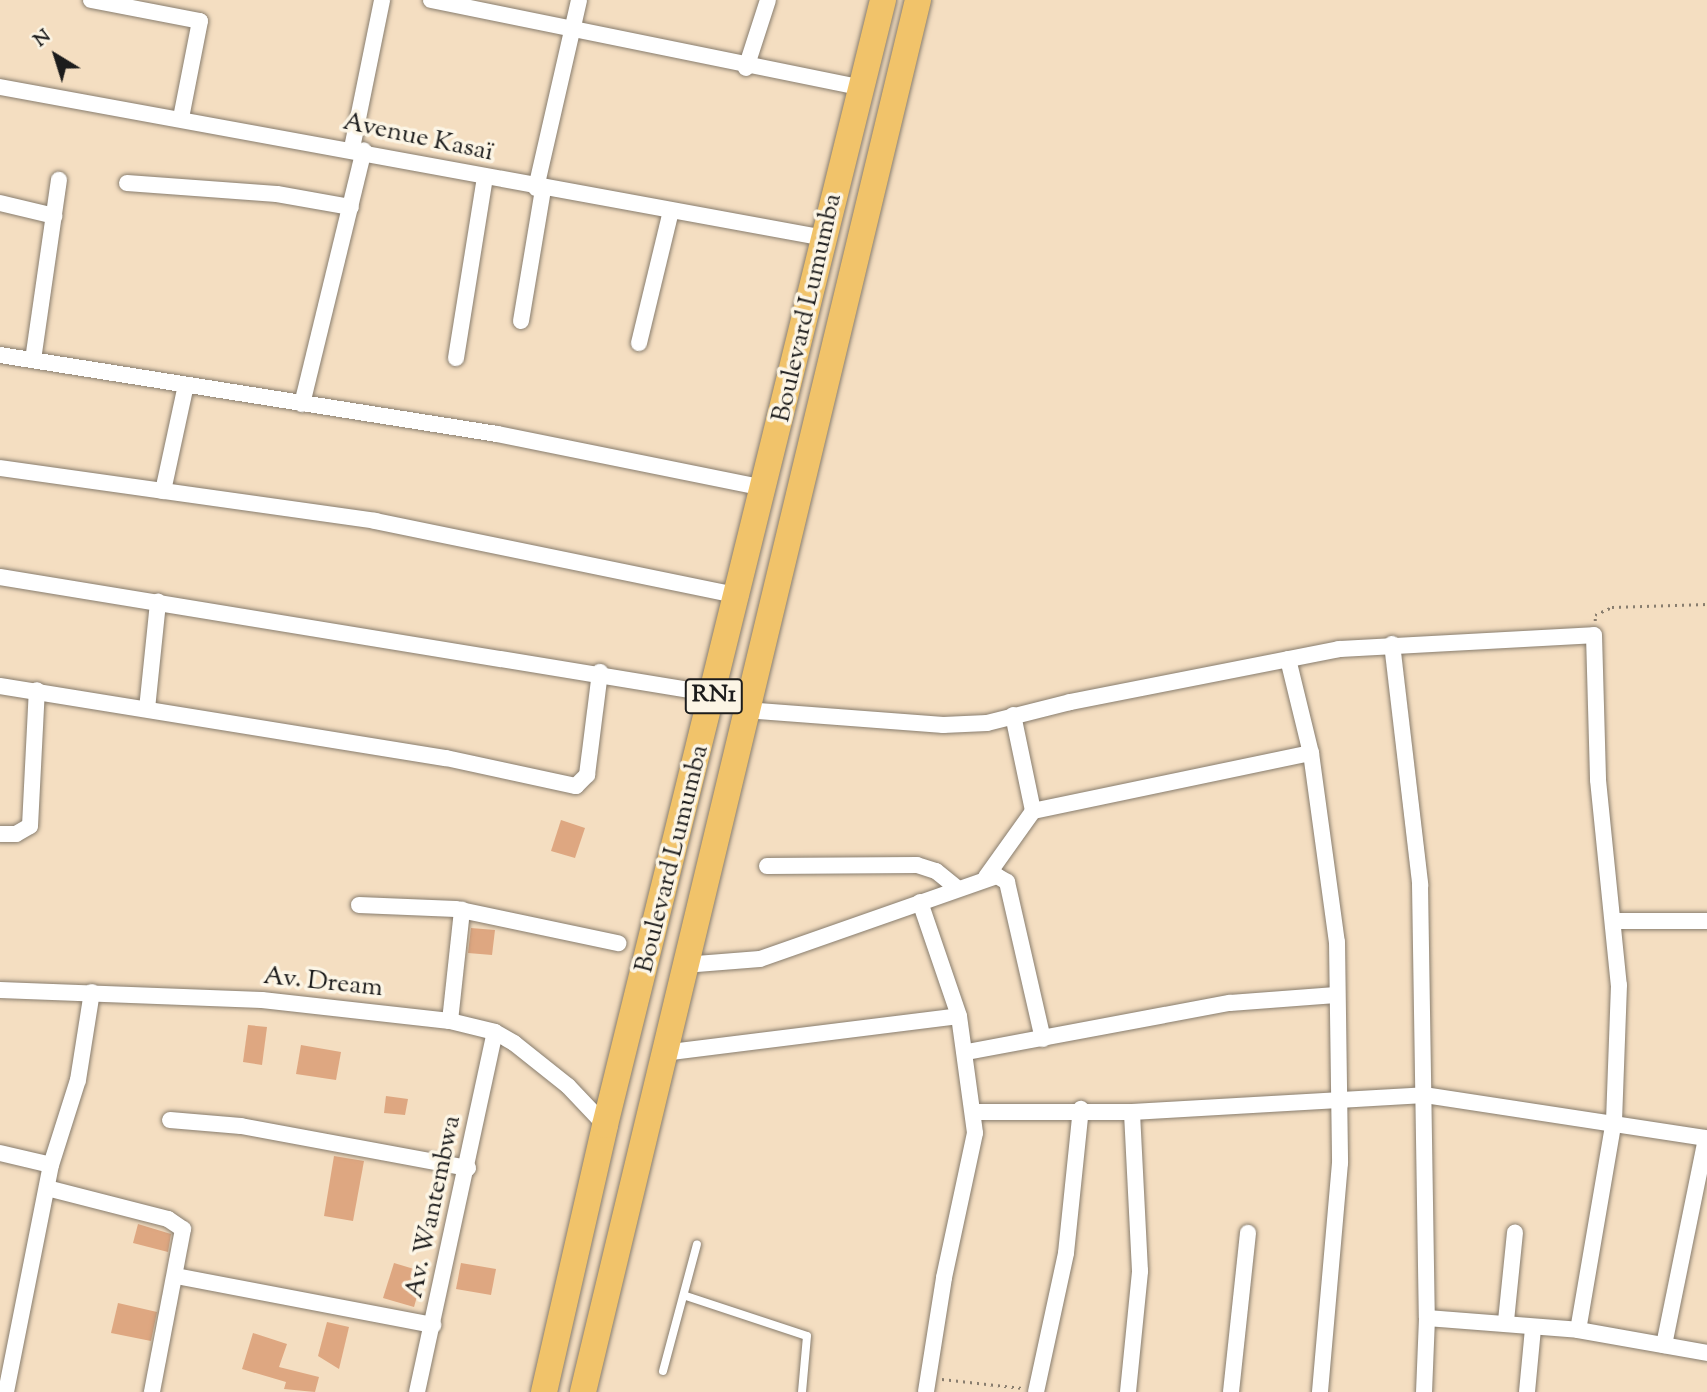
<!DOCTYPE html>
<meta charset="utf-8">
<style>
body{margin:0}
#map{position:relative;width:1707px;height:1392px;overflow:hidden;background:#f4dec1;font-family:"Sorts Mill Goudy",serif}
div>[style]{position:absolute}
.building>*{inset:0;background:#dea781}
.path>*{height:2.5px;margin-top:-1.25px;transform-origin:0;background:repeating-linear-gradient(90deg,#887d6e 0 2px,transparent 0 7px)}
.roads{filter:drop-shadow(0 0 2px #887d6e) drop-shadow(0 0 2px #887d6e)}
.service>*{height:8px;margin:-4px;padding:0 4px;transform-origin:4px;border-radius:4px;background:#fff}
.minor>*{height:16px;margin:-8px;padding:0 8px;transform-origin:8px;border-radius:8px;background:#fff}
.trunk>*{height:26px;margin:-13px;padding:0 13px;transform-origin:13px;border-radius:13px;background:#f1c36a}
span{translate:-50% -50%;white-space:nowrap;text-align:center;line-height:1.15;-webkit-text-stroke:7px #fcf5e5;paint-order:stroke}
.shield-label span{padding:2px 5px;background:#fcf5e5;border:2px solid;border-radius:5px;-webkit-text-stroke-width:0}
.shield-label{font-size:24px;color:#1c1c1c;font-weight:700}
.street-label{font-size:26px;color:#1c1c1c}
.north{position:absolute;left:21px;top:21px;width:70px;height:70px;-webkit-text-stroke:5px #fcf5e5;paint-order:stroke;rotate:322deg;font-size:19px;font-weight:700;line-height:28px;text-align:center;color:#1c1c1c}
.north::after{content:'';display:block;margin:auto;width:24px;height:32px;background:#1c1c1c;clip-path:polygon(50% 0,100% 100%,50% 72%,0 100%)}
</style>
<div id="map">
<div class="building">
<i style="clip-path:polygon(561px 820px,585px 828px,575px 858px,551px 851px)"></i>
<i style="clip-path:polygon(471px 928px,495px 930px,492px 955px,468px 953px)"></i>
<i style="clip-path:polygon(248px 1025px,267px 1027px,262px 1065px,243px 1062px)"></i>
<i style="clip-path:polygon(301px 1045px,341px 1052px,336px 1080px,296px 1074px)"></i>
<i style="clip-path:polygon(386px 1096px,408px 1099px,405px 1115px,384px 1113px)"></i>
<i style="clip-path:polygon(334px 1156px,364px 1161px,353px 1221px,324px 1216px)"></i>
<i style="clip-path:polygon(138px 1224px,171px 1234px,168px 1252px,133px 1243px)"></i>
<i style="clip-path:polygon(394px 1263px,424px 1272px,414px 1307px,383px 1298px)"></i>
<i style="clip-path:polygon(461px 1263px,496px 1269px,491px 1295px,456px 1289px)"></i>
<i style="clip-path:polygon(118px 1303px,157px 1312px,151px 1341px,111px 1333px)"></i>
<i style="clip-path:polygon(327px 1322px,349px 1327px,339px 1369px,318px 1356px)"></i>
<i style="clip-path:polygon(253px 1333px,287px 1344px,279px 1367px,319px 1377px,315px 1392px,284px 1389px,286px 1382px,242px 1369px)"></i>
</div>
<div class="path">
<i style="left:1595px;top:621px;width:6px;rotate:-90deg"></i>
<i style="left:1595px;top:615px;width:19px;rotate:-25deg"></i>
<i style="left:1612px;top:607px;width:95px;rotate:-1.8deg"></i>
<i style="left:942px;top:1379px;width:81px;rotate:6.3deg"></i>
</div>
<div class="roads">
<div class="service">
<i style="left:686px;top:1296px;width:127px;rotate:18.3deg"></i>
<i style="left:807px;top:1336px;width:56px;rotate:95.1deg"></i>
<i style="left:663px;top:1371px;width:131px;rotate:-75deg"></i>
</div>
<div class="minor">
<i style="left:91px;top:0;width:111px;rotate:10.9deg"></i>
<i style="left:200px;top:21px;width:99px;rotate:101.1deg"></i>
<i style="left:431px;top:0;width:440px;rotate:11.5deg"></i>
<i style="left:746px;top:68px;width:71px;rotate:-72.1deg"></i>
<i style="left:0;top:87px;width:839px;rotate:10.37deg"></i>
<i style="left:352px;top:148px;width:151px;rotate:-78.5deg"></i>
<i style="left:127px;top:183px;width:150px;rotate:4.2deg"></i>
<i style="left:277px;top:194px;width:75px;rotate:10deg"></i>
<i style="left:536px;top:188px;width:193px;rotate:-77.1deg"></i>
<i style="left:0;top:203px;width:56px;rotate:13.5deg"></i>
<i style="left:521px;top:321px;width:134px;rotate:-80.5deg"></i>
<i style="left:639px;top:343px;width:136px;rotate:-76.4deg"></i>
<i style="left:0;top:355px;width:503px;rotate:9.03deg"></i>
<i style="left:497px;top:434px;width:273px;rotate:11.4deg"></i>
<i style="left:456px;top:358px;width:183px;rotate:-80.9deg"></i>
<i style="left:33px;top:360px;width:182px;rotate:-81.8deg"></i>
<i style="left:302px;top:404px;width:261px;rotate:-76.3deg"></i>
<i style="left:0;top:468px;width:379px;rotate:8deg"></i>
<i style="left:375px;top:521px;width:373px;rotate:11.6deg"></i>
<i style="left:163px;top:491px;width:108px;rotate:-77.8deg"></i>
<i style="left:0;top:577px;width:724px;rotate:9.31deg"></i>
<i style="left:1392px;top:644px;width:242px;rotate:83.3deg"></i>
<i style="left:1420px;top:884px;width:434px;rotate:89.1deg"></i>
<i style="left:1427px;top:1318px;width:74px;rotate:92.3deg"></i>
<i style="left:1288px;top:659px;width:97px;rotate:76.3deg"></i>
<i style="left:1311px;top:753px;width:191px;rotate:82.2deg"></i>
<i style="left:1337px;top:942px;width:221px;rotate:89.2deg"></i>
<i style="left:1340px;top:1163px;width:230px;rotate:95deg"></i>
<i style="left:0;top:686px;width:452px;rotate:9.2deg"></i>
<i style="left:446px;top:758px;width:133px;rotate:12.2deg"></i>
<i style="left:576px;top:786px;width:16px;rotate:-45deg"></i>
<i style="left:587px;top:775px;width:104px;rotate:-82.8deg"></i>
<i style="left:147px;top:709px;width:108px;rotate:-84.1deg"></i>
<i style="left:745px;top:710px;width:199px;rotate:4.3deg"></i>
<i style="left:943px;top:725px;width:44px;rotate:-2.6deg"></i>
<i style="left:987px;top:723px;width:86px;rotate:-14.2deg"></i>
<i style="left:1070px;top:702px;width:274px;rotate:-11.1deg"></i>
<i style="left:1339px;top:649px;width:255px;rotate:-3.1deg"></i>
<i style="left:1594px;top:635px;width:145px;rotate:88.4deg"></i>
<i style="left:1598px;top:780px;width:206px;rotate:84.2deg"></i>
<i style="left:1619px;top:985px;width:135px;rotate:92.1deg"></i>
<i style="left:1614px;top:1120px;width:213px;rotate:99.7deg"></i>
<i style="left:1013px;top:715px;width:98px;rotate:78.2deg"></i>
<i style="left:0;top:834px;width:16px"></i>
<i style="left:16px;top:834px;width:16px;rotate:-30deg"></i>
<i style="left:30px;top:826px;width:136px;rotate:-87.1deg"></i>
<i style="left:767px;top:866px;width:150px;rotate:-0.4deg"></i>
<i style="left:917px;top:865px;width:20px;rotate:18deg"></i>
<i style="left:936px;top:871px;width:27px;rotate:39deg"></i>
<i style="left:986px;top:877px;width:81px;rotate:-54.5deg"></i>
<i style="left:1033px;top:811px;width:284px;rotate:-11.8deg"></i>
<i style="left:920px;top:902px;width:120px;rotate:71.1deg"></i>
<i style="left:959px;top:1016px;width:118px;rotate:82.2deg"></i>
<i style="left:975px;top:1133px;width:148px;rotate:102.1deg"></i>
<i style="left:944px;top:1278px;width:115px;rotate:99deg"></i>
<i style="left:359px;top:905px;width:97px;rotate:2.4deg"></i>
<i style="left:456px;top:909px;width:166px;rotate:11.9deg"></i>
<i style="left:1614px;top:921px;width:93px"></i>
<i style="left:684px;top:965px;width:76px;rotate:-4.5deg"></i>
<i style="left:760px;top:959px;width:251px;rotate:-19.3deg"></i>
<i style="left:997px;top:876px;width:12px;rotate:31deg"></i>
<i style="left:1007px;top:882px;width:161px;rotate:77.1deg"></i>
<i style="left:0;top:990px;width:262px;rotate:2.2deg"></i>
<i style="left:262px;top:1000px;width:189px;rotate:6.4deg"></i>
<i style="left:450px;top:1021px;width:46px;rotate:13.7deg"></i>
<i style="left:495px;top:1032px;width:22px;rotate:30deg"></i>
<i style="left:514px;top:1043px;width:69px;rotate:38.5deg"></i>
<i style="left:568px;top:1086px;width:54px;rotate:46.5deg"></i>
<i style="left:450px;top:1021px;width:112px;rotate:-83.8deg"></i>
<i style="left:967px;top:1052px;width:268px;rotate:-10.6deg"></i>
<i style="left:1230px;top:1003px;width:106px;rotate:-4.3deg"></i>
<i style="left:663px;top:1053px;width:298px;rotate:-7.1deg"></i>
<i style="left:974px;top:1112px;width:158px"></i>
<i style="left:1132px;top:1112px;width:293px;rotate:-3.3deg"></i>
<i style="left:1425px;top:1095px;width:285px;rotate:8.7deg"></i>
<i style="left:170px;top:1120px;width:71px;rotate:4.8deg"></i>
<i style="left:241px;top:1126px;width:231px;rotate:10.5deg"></i>
<i style="left:0;top:1153px;width:52px;rotate:13.2deg"></i>
<i style="left:47px;top:1188px;width:125px;rotate:14.4deg"></i>
<i style="left:168px;top:1219px;width:18px;rotate:34deg"></i>
<i style="left:183px;top:1229px;width:166px;rotate:100.8deg"></i>
<i style="left:176px;top:1276px;width:262px;rotate:10.8deg"></i>
<i style="left:1427px;top:1318px;width:151px;rotate:4.5deg"></i>
<i style="left:1578px;top:1330px;width:131px;rotate:10.1deg"></i>
<i style="left:1506px;top:1321px;width:89px;rotate:-84.2deg"></i>
<i style="left:1664px;top:1345px;width:211px;rotate:-78.5deg"></i>
<i style="left:6px;top:1392px;width:231px;rotate:-78.8deg"></i>
<i style="left:51px;top:1165px;width:89px;rotate:-72.4deg"></i>
<i style="left:78px;top:1080px;width:89px;rotate:-81deg"></i>
<i style="left:417px;top:1392px;width:368px;rotate:-77.8deg"></i>
<i style="left:1036px;top:1392px;width:142px;rotate:-77.8deg"></i>
<i style="left:1066px;top:1253px;width:145px;rotate:-84.1deg"></i>
<i style="left:1128px;top:1392px;width:122px;rotate:-84.3deg"></i>
<i style="left:1140px;top:1271px;width:159px;rotate:-92.9deg"></i>
<i style="left:1231px;top:1392px;width:160px;rotate:-83.9deg"></i>
<i style="left:1527px;top:1392px;width:64px;rotate:-84.6deg"></i>
</div>
<div class="trunk">
<i style="left:544px;top:1392px;width:274px;rotate:-77.1deg"></i>
<i style="left:605px;top:1125px;width:1159px;rotate:-76.12deg"></i>
<i style="left:583px;top:1392px;width:1432px;rotate:-76.47deg"></i>
</div>
</div>
<div class="shield-label">
<span style="left:714px;top:696px">RN1</span>
</div>
<div class="street-label">
<span style="left:418px;top:138px;rotate:12deg">Avenue Kasaï</span>
<span style="left:808px;top:308px;rotate:-77deg">Boulevard Lumumba</span>
<span style="left:673px;top:859px;rotate:-76deg">Boulevard Lumumba</span>
<span style="left:323px;top:983px;rotate:6deg">Av. Dream</span>
<span style="left:434px;top:1207px;rotate:-78deg">Av. Wantembwa</span>
</div>
<div class="north">N</div>
</div>
